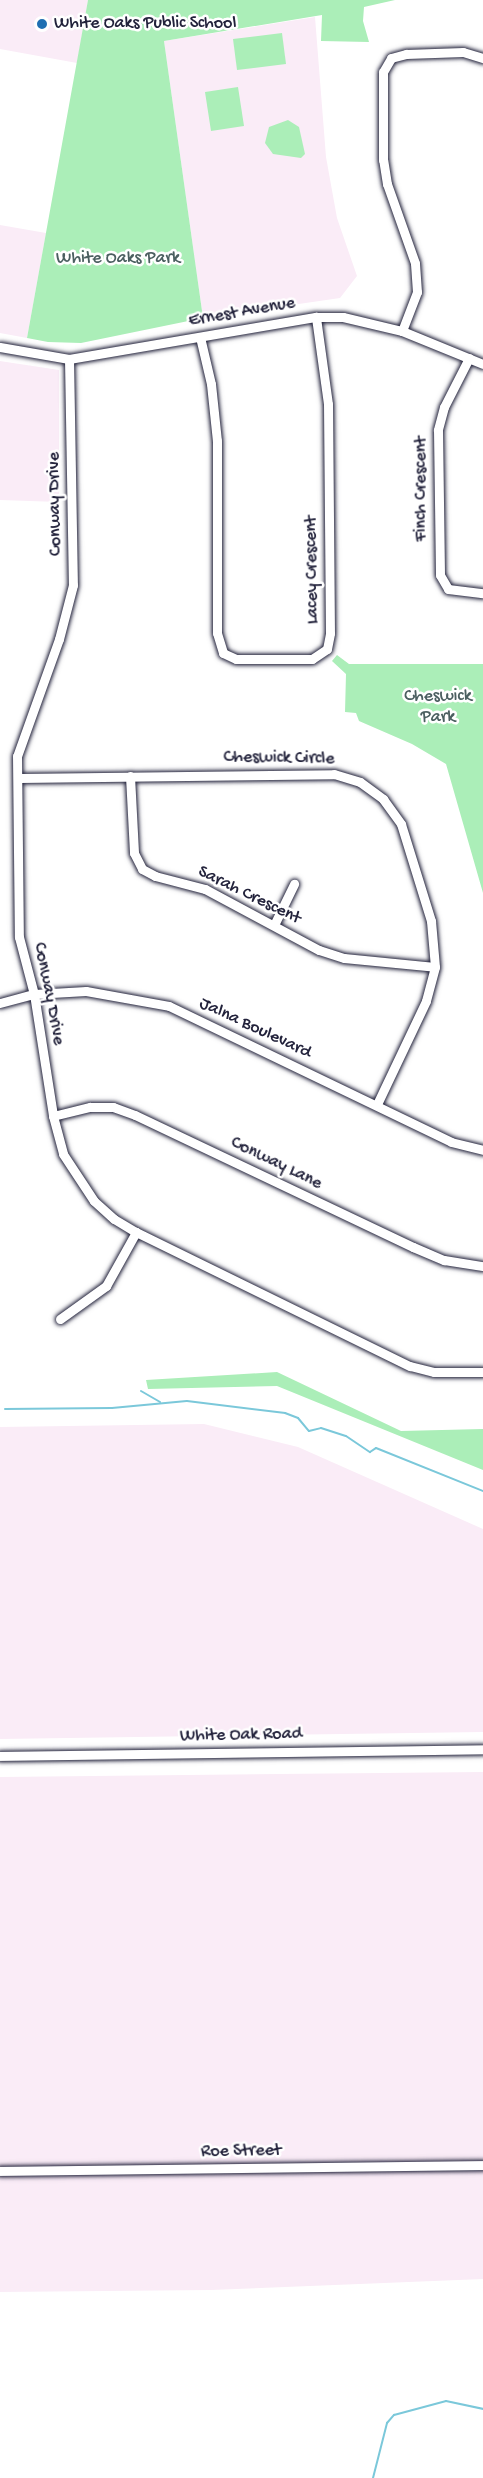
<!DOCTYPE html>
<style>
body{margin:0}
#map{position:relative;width:483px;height:2478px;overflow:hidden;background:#fff;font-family:"Gochi Hand",sans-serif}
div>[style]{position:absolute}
.built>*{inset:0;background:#faecf7}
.green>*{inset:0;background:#abeeb8}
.stream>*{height:2px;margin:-1px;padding:0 1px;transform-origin:1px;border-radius:1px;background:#7bc8da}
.roads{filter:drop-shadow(0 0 2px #22223b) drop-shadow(0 0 2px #22223b)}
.minor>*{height:9px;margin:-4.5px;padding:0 4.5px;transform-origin:4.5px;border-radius:4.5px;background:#fff}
.dots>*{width:16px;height:16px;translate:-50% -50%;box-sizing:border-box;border:3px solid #fff;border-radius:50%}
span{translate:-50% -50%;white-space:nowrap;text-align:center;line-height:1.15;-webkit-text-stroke:5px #fff;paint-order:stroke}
.poi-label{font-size:18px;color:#22223b}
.left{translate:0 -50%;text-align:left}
.park-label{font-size:18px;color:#4b5f60}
.street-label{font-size:18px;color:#22223b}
</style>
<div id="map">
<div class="built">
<i style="clip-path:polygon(0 0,88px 0,77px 63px,0 49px)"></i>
<i style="clip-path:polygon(315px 17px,326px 157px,337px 218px,357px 276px,340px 298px,203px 318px,164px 41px)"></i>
<i style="clip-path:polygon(0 225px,46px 233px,27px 338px,0 333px)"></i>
<i style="clip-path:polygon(0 361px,59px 370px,59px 502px,0 500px)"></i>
<i style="clip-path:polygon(204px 1424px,298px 1447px,483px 1529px,483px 1732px,0 1739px,0 1427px)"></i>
<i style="clip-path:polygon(483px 1772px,483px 2279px,211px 2290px,0 2292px,0 1777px)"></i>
</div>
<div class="green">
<i style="clip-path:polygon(88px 0,395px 0,364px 7px,363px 21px,369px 42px,321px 41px,322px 15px,164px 41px,203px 318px,81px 343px,48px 342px,27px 338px)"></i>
<i style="clip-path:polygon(282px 33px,286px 64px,237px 70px,233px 39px)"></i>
<i style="clip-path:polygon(238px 87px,244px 126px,211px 131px,205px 92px)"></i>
<i style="clip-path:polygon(288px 120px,299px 127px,305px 154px,301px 158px,273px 154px,265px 143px,269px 127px)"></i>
<i style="clip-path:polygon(337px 655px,349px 664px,483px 664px,483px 893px,446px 764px,412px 744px,359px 721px,356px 713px,345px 712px,346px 674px,332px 661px)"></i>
<i style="clip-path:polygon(277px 1372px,401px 1431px,483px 1429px,483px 1470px,277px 1386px,148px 1389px,146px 1380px)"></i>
</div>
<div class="stream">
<i style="left:141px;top:1391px;width:22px;rotate:30deg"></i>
<i style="left:5px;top:1409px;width:107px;rotate:-0.5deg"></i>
<i style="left:112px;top:1408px;width:75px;rotate:-5.3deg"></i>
<i style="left:187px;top:1401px;width:99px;rotate:7deg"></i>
<i style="left:285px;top:1413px;width:14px;rotate:21deg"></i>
<i style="left:298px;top:1418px;width:17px;rotate:50deg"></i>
<i style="left:309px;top:1431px;width:12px;rotate:-14deg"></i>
<i style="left:321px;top:1428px;width:26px;rotate:18deg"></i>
<i style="left:346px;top:1436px;width:29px;rotate:34deg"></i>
<i style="left:370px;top:1452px;width:7px;rotate:-34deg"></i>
<i style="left:376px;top:1448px;width:115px;rotate:21.9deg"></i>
<i style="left:373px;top:2478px;width:57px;rotate:-75.7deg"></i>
<i style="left:387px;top:2423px;width:11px;rotate:-49deg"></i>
<i style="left:394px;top:2415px;width:54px;rotate:-15.1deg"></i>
<i style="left:446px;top:2401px;width:38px;rotate:12deg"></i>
</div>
<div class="roads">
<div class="minor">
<i style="left:402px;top:331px;width:42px;rotate:-69deg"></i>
<i style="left:417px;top:292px;width:29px;rotate:-94deg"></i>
<i style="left:415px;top:263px;width:84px;rotate:-109.5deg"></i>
<i style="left:387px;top:184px;width:24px;rotate:-99deg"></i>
<i style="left:383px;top:160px;width:88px;rotate:-90deg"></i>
<i style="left:383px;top:72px;width:16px;rotate:-60deg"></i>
<i style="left:391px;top:58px;width:16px;rotate:-15deg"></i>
<i style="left:406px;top:54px;width:57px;rotate:-2deg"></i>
<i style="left:463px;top:52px;width:21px;rotate:17deg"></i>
<i style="left:200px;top:337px;width:48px;rotate:76.8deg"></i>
<i style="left:211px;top:384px;width:57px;rotate:84deg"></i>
<i style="left:217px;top:441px;width:192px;rotate:90deg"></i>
<i style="left:217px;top:633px;width:21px;rotate:73deg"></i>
<i style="left:223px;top:653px;width:14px;rotate:25deg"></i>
<i style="left:236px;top:659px;width:76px"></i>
<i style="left:312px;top:659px;width:18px;rotate:-34deg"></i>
<i style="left:327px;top:649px;width:16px;rotate:-79deg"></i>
<i style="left:330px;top:633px;width:229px;rotate:-90.5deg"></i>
<i style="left:328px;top:404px;width:88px;rotate:-97.9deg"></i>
<i style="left:0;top:347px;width:70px;rotate:9.9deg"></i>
<i style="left:69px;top:359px;width:251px;rotate:-9.7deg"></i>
<i style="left:316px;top:317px;width:27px"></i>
<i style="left:343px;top:317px;width:61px;rotate:13.3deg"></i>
<i style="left:402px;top:331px;width:87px;rotate:22.2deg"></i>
<i style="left:469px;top:358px;width:55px;rotate:117deg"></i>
<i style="left:444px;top:407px;width:24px;rotate:105deg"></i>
<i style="left:438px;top:430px;width:145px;rotate:89.2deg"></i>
<i style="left:440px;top:575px;width:16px;rotate:60deg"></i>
<i style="left:448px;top:589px;width:35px;rotate:7deg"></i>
<i style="left:69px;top:359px;width:226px;rotate:89deg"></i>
<i style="left:73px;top:585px;width:56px;rotate:104.5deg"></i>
<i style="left:59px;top:639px;width:124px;rotate:109.7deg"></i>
<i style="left:17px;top:756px;width:181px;rotate:89.4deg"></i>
<i style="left:19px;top:937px;width:59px;rotate:75.3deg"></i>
<i style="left:34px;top:994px;width:123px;rotate:81.1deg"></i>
<i style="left:53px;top:1116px;width:39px;rotate:75deg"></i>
<i style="left:63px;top:1154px;width:56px;rotate:56.6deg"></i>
<i style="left:94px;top:1201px;width:27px;rotate:42deg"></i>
<i style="left:114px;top:1219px;width:26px;rotate:31deg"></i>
<i style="left:136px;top:1232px;width:305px;rotate:26.1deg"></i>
<i style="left:410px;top:1366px;width:25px;rotate:14deg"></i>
<i style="left:434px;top:1372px;width:49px"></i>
<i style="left:130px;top:776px;width:77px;rotate:87deg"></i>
<i style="left:134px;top:853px;width:18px;rotate:63deg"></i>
<i style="left:142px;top:869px;width:15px;rotate:28deg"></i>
<i style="left:155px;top:876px;width:52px;rotate:14.6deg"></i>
<i style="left:205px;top:889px;width:129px;rotate:28.2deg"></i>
<i style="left:319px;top:950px;width:26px;rotate:18deg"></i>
<i style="left:344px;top:958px;width:91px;rotate:5.6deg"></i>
<i style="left:19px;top:778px;width:315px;rotate:-0.7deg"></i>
<i style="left:334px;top:774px;width:27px;rotate:17deg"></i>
<i style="left:360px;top:782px;width:29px;rotate:36deg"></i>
<i style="left:383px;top:799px;width:31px;rotate:54deg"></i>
<i style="left:401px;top:824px;width:102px;rotate:72.8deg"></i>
<i style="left:431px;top:921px;width:46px;rotate:85deg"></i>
<i style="left:435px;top:967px;width:35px;rotate:105deg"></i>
<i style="left:426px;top:1001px;width:114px;rotate:115.4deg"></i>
<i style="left:274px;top:925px;width:46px;rotate:-64deg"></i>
<i style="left:0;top:1003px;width:35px;rotate:-15deg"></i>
<i style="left:34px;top:994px;width:52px;rotate:-3.3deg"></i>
<i style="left:86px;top:991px;width:84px;rotate:10.2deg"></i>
<i style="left:169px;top:1006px;width:313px;rotate:25.7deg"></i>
<i style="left:451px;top:1142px;width:33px;rotate:14deg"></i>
<i style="left:53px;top:1116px;width:38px;rotate:-14deg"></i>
<i style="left:90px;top:1107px;width:23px"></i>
<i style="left:113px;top:1107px;width:23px;rotate:20deg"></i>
<i style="left:135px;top:1115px;width:308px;rotate:25.4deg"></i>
<i style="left:413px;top:1247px;width:34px;rotate:23deg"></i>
<i style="left:444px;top:1260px;width:39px;rotate:9deg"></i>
<i style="left:60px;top:1319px;width:57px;rotate:-35.7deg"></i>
<i style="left:106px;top:1286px;width:62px;rotate:-60.9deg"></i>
<i style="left:0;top:1756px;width:483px;rotate:-0.8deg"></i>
<i style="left:0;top:2171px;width:483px;rotate:-0.7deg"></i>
</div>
</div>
<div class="dots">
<i style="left:42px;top:24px;background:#1f6fb2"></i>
</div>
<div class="poi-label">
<span class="left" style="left:54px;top:24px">White Oaks Public School</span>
</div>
<div class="park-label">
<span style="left:118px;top:259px">White Oaks Park</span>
<span style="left:438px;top:708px">Cheswick<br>Park</span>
</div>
<div class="street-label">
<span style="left:242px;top:313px;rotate:-10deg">Ernest Avenue</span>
<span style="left:422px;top:489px;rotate:-90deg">Finch Crescent</span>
<span style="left:56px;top:504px;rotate:-91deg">Conway Drive</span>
<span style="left:313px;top:570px;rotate:-91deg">Lacey Crescent</span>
<span style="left:279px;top:759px;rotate:1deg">Cheswick Circle</span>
<span style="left:249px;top:896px;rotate:26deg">Sarah Crescent</span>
<span style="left:48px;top:994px;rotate:79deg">Conway Drive</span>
<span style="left:255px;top:1029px;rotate:25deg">Jalna Boulevard</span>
<span style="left:276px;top:1164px;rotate:26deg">Conway Lane</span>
<span style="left:241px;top:1736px;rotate:-1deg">White Oak Road</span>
<span style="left:241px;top:2152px;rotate:-1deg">Roe Street</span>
</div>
</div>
